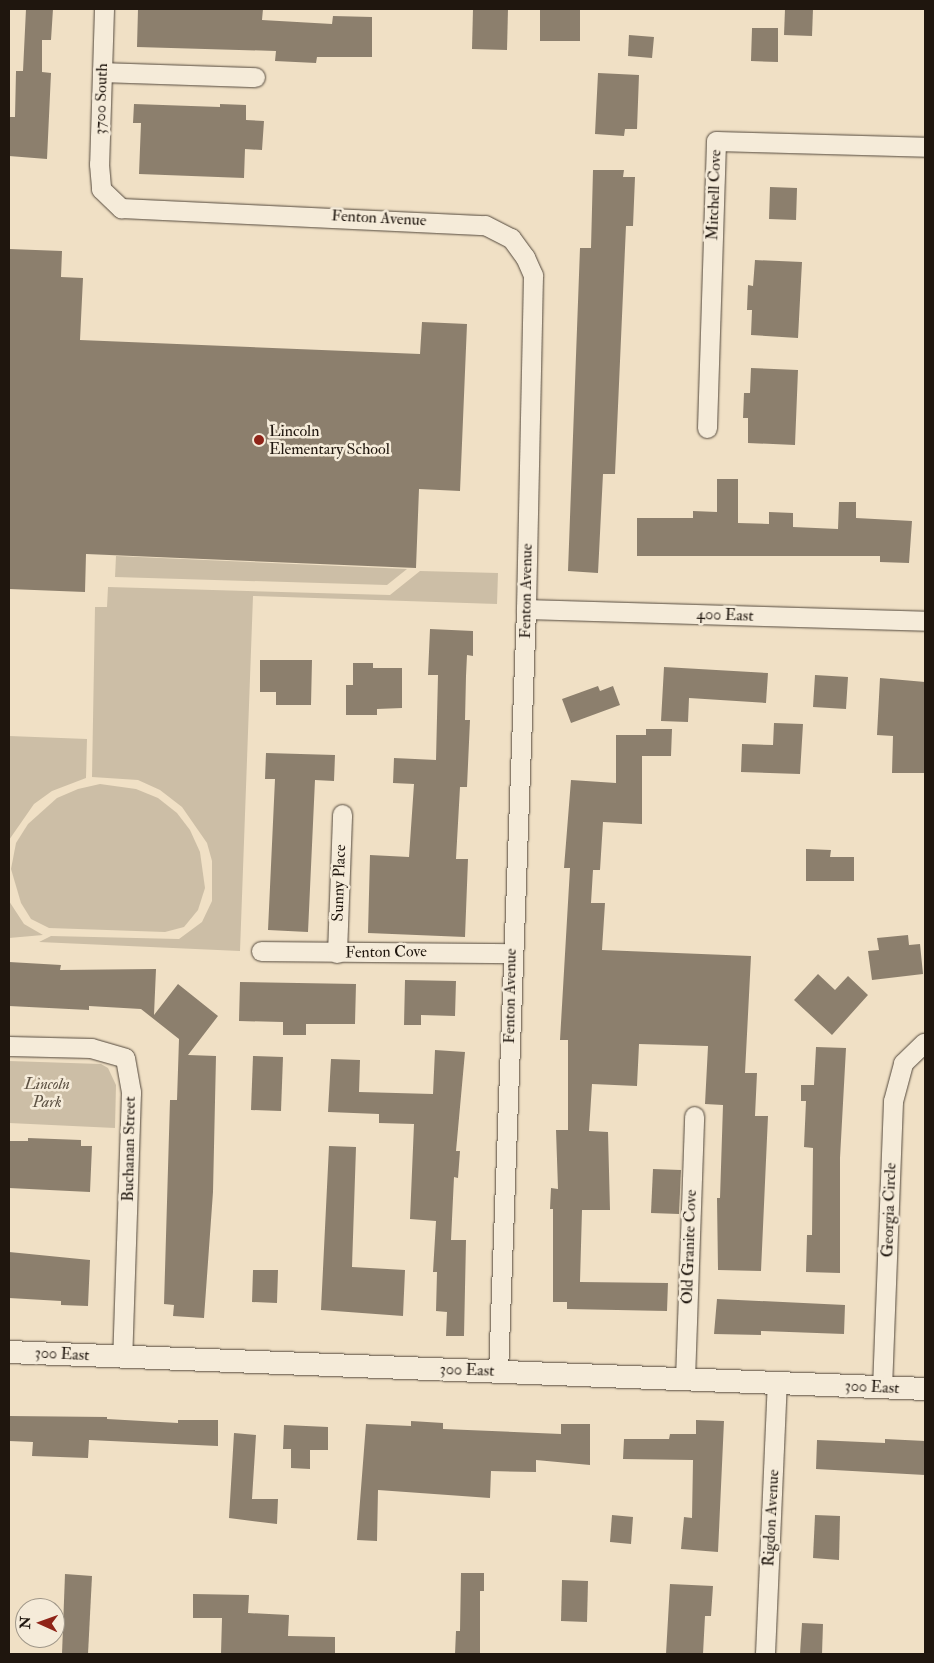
<!DOCTYPE html>
<style>
body{margin:0}
#map{position:relative;width:934px;height:1663px;overflow:hidden;background:#f0e0c5;font-family:"IM FELL Double Pica",serif}
div>[style]{position:absolute}
.green>*{inset:0;background:#ccbea6}
.building>*{inset:0;background:#8c7f6d}
.roads{filter:drop-shadow(0 0 1px #53483c) drop-shadow(0 0 1px #53483c)}
.minor>*{height:19px;margin:-9.5px;padding:0 9.5px;transform-origin:9.5px;border-radius:9.5px;background:#f5ebd9}
.tertiary>*{height:22px;margin:-11px;padding:0 11px;transform-origin:11px;border-radius:11px;background:#f5ebd9}
.dots>*{width:14px;height:14px;translate:-50% -50%;box-sizing:border-box;border:2px solid #f5ebd9;border-radius:50%}
span{translate:-50% -50%;white-space:nowrap;text-align:center;line-height:1.15;-webkit-text-stroke:5px #f5ebd9;paint-order:stroke}
.street-label{font-size:16px;color:#1f160e}
.poi-label{font-size:16px;color:#1f160e}
.left{translate:0 -50%;text-align:left}
.park-label{font-size:16px;color:#5c5143;font-style:italic}
.frame{position:absolute;inset:0;border:10px solid #1f160e;pointer-events:none}
.north{position:absolute;left:15px;top:1598px;width:50px;height:50px;box-sizing:border-box;background:#f5ebd9;border:1px solid #9f9688;border-radius:50%;rotate:272deg;font-size:14px;font-weight:700;line-height:20px;text-align:center;color:#1f160e}
.north::after{content:'';display:block;margin:auto;width:18px;height:22px;background:#8f2418;clip-path:polygon(50% 0,100% 100%,50% 72%,0 100%)}
</style>
<div id="map">
<div class="green">
<i style="clip-path:polygon(116px 556px,407px 569px,387px 585px,115px 577px)"></i>
<i style="clip-path:polygon(420px 571px,498px 573px,497px 604px,253px 596px,240px 951px,39px 942px,51px 936px,179px 939px,202px 922px,212px 901px,212px 861px,207px 843px,182px 807px,160px 790px,138px 780px,92px 777px,95px 607px,107px 607px,108px 587px,390px 595px)"></i>
<i style="clip-path:polygon(9px 736px,87px 739px,86px 778px,52px 791px,34px 804px,9px 840px)"></i>
<i style="clip-path:polygon(100px 784px,136px 789px,158px 798px,177px 813px,190px 830px,200px 852px,205px 888px,198px 910px,184px 927px,165px 932px,49px 928px,31px 919px,21px 903px,11px 869px,16px 843px,28px 824px,57px 798px,78px 789px)"></i>
<i style="clip-path:polygon(9px 901px,24px 924px,43px 935px,9px 938px)"></i>
<i style="clip-path:polygon(9px 1061px,101px 1064px,108px 1068px,116px 1085px,115px 1128px,9px 1123px)"></i>
</div>
<div class="building">
<i style="clip-path:polygon(26px 9px,53px 9px,51px 40px,42px 40px,42px 72px,51px 73px,47px 159px,9px 156px,9px 117px,15px 117px,16px 71px,23px 71px)"></i>
<i style="clip-path:polygon(138px 9px,263px 9px,262px 20px,332px 24px,333px 16px,372px 17px,372px 57px,317px 57px,316px 63px,275px 61px,276px 51px,137px 47px)"></i>
<i style="clip-path:polygon(473px 9px,508px 9px,507px 50px,472px 49px)"></i>
<i style="clip-path:polygon(580px 9px,580px 41px,540px 41px,540px 10px)"></i>
<i style="clip-path:polygon(785px 9px,813px 9px,812px 36px,784px 35px)"></i>
<i style="clip-path:polygon(752px 28px,778px 28px,778px 62px,751px 61px)"></i>
<i style="clip-path:polygon(629px 35px,654px 37px,652px 58px,628px 56px)"></i>
<i style="clip-path:polygon(598px 73px,639px 75px,637px 129px,625px 129px,624px 136px,595px 134px)"></i>
<i style="clip-path:polygon(134px 104px,220px 107px,220px 104px,246px 105px,246px 120px,264px 121px,262px 150px,245px 149px,244px 178px,139px 174px,141px 123px,133px 123px)"></i>
<i style="clip-path:polygon(593px 170px,624px 170px,623px 177px,635px 177px,633px 226px,626px 226px,615px 474px,603px 474px,598px 573px,568px 571px,580px 248px,591px 248px)"></i>
<i style="clip-path:polygon(770px 187px,797px 188px,796px 220px,769px 219px)"></i>
<i style="clip-path:polygon(9px 249px,62px 251px,61px 277px,83px 278px,80px 340px,420px 354px,422px 322px,467px 324px,460px 491px,419px 489px,416px 568px,86px 554px,85px 592px,9px 589px)"></i>
<i style="clip-path:polygon(755px 260px,802px 262px,798px 338px,751px 335px,752px 310px,747px 310px,748px 285px,753px 286px)"></i>
<i style="clip-path:polygon(751px 368px,798px 370px,795px 445px,748px 443px,748px 418px,743px 418px,744px 393px,750px 393px)"></i>
<i style="clip-path:polygon(717px 479px,738px 479px,738px 523px,769px 524px,769px 512px,793px 513px,793px 527px,838px 529px,839px 502px,856px 502px,856px 518px,912px 521px,909px 563px,880px 562px,880px 556px,637px 556px,637px 518px,693px 518px,693px 511px,717px 512px)"></i>
<i style="clip-path:polygon(430px 629px,473px 631px,473px 656px,467px 655px,466px 676px,465px 720px,470px 720px,467px 787px,460px 787px,456px 859px,468px 859px,465px 937px,368px 933px,370px 855px,409px 857px,414px 784px,393px 783px,394px 758px,436px 760px,438px 675px,428px 675px)"></i>
<i style="clip-path:polygon(260px 660px,312px 660px,311px 705px,276px 705px,276px 692px,260px 692px)"></i>
<i style="clip-path:polygon(353px 663px,373px 663px,373px 668px,402px 668px,402px 708px,377px 709px,377px 715px,346px 715px,346px 685px,353px 685px)"></i>
<i style="clip-path:polygon(664px 667px,768px 673px,766px 703px,689px 698px,688px 722px,661px 721px)"></i>
<i style="clip-path:polygon(815px 675px,848px 677px,846px 709px,813px 707px)"></i>
<i style="clip-path:polygon(880px 678px,925px 682px,925px 773px,892px 773px,893px 736px,877px 735px)"></i>
<i style="clip-path:polygon(598px 686px,600px 691px,613px 686px,620px 705px,571px 723px,562px 699px)"></i>
<i style="clip-path:polygon(774px 723px,803px 724px,800px 774px,741px 772px,742px 744px,773px 745px)"></i>
<i style="clip-path:polygon(646px 729px,672px 729px,671px 756px,642px 756px,642px 824px,603px 822px,600px 870px,593px 870px,591px 903px,605px 903px,602px 950px,751px 956px,745px 1073px,757px 1073px,755px 1116px,768px 1116px,761px 1271px,718px 1270px,717px 1198px,720px 1198px,723px 1105px,705px 1104px,708px 1046px,639px 1044px,637px 1086px,592px 1084px,589px 1131px,608px 1132px,610px 1210px,582px 1210px,580px 1282px,668px 1283px,667px 1311px,567px 1309px,567px 1302px,553px 1302px,553px 1209px,550px 1209px,551px 1188px,558px 1189px,556px 1130px,568px 1130px,568px 1040px,560px 1040px,570px 868px,564px 868px,571px 780px,616px 783px,616px 735px,646px 735px)"></i>
<i style="clip-path:polygon(266px 753px,335px 755px,334px 781px,315px 780px,308px 932px,268px 930px,275px 779px,265px 779px)"></i>
<i style="clip-path:polygon(806px 849px,831px 850px,830px 857px,854px 857px,854px 881px,806px 881px)"></i>
<i style="clip-path:polygon(908px 935px,909px 945px,920px 944px,923px 974px,872px 980px,868px 951px,879px 950px,877px 938px)"></i>
<i style="clip-path:polygon(9px 962px,61px 965px,60px 970px,156px 969px,154px 1015px,178px 984px,218px 1016px,188px 1055px,216px 1056px,213px 1192px,204px 1318px,173px 1316px,174px 1305px,164px 1304px,170px 1100px,177px 1100px,179px 1039px,141px 1009px,89px 1006px,89px 1010px,9px 1006px)"></i>
<i style="clip-path:polygon(818px 974px,835px 990px,848px 976px,868px 995px,832px 1035px,794px 1000px)"></i>
<i style="clip-path:polygon(405px 980px,456px 981px,455px 1016px,421px 1015px,421px 1025px,404px 1025px)"></i>
<i style="clip-path:polygon(240px 982px,356px 984px,355px 1024px,306px 1024px,306px 1035px,283px 1035px,283px 1022px,239px 1021px)"></i>
<i style="clip-path:polygon(816px 1047px,846px 1048px,840px 1158px,840px 1273px,806px 1272px,807px 1235px,812px 1235px,813px 1148px,804px 1147px,806px 1101px,801px 1101px,801px 1085px,814px 1085px)"></i>
<i style="clip-path:polygon(435px 1050px,465px 1052px,456px 1151px,460px 1151px,458px 1178px,454px 1177px,451px 1240px,466px 1240px,464px 1336px,446px 1336px,447px 1312px,436px 1311px,437px 1272px,433px 1272px,436px 1221px,410px 1219px,414px 1124px,379px 1123px,379px 1114px,328px 1112px,331px 1059px,360px 1060px,359px 1092px,433px 1094px)"></i>
<i style="clip-path:polygon(253px 1056px,283px 1057px,281px 1111px,251px 1110px)"></i>
<i style="clip-path:polygon(28px 1138px,81px 1140px,81px 1146px,92px 1146px,90px 1192px,9px 1188px,9px 1141px,28px 1141px)"></i>
<i style="clip-path:polygon(329px 1146px,356px 1147px,352px 1267px,405px 1270px,403px 1316px,321px 1310px)"></i>
<i style="clip-path:polygon(653px 1169px,681px 1170px,679px 1214px,651px 1213px)"></i>
<i style="clip-path:polygon(9px 1252px,90px 1260px,88px 1306px,61px 1305px,61px 1301px,9px 1298px)"></i>
<i style="clip-path:polygon(253px 1270px,278px 1270px,277px 1303px,252px 1302px)"></i>
<i style="clip-path:polygon(717px 1299px,845px 1305px,844px 1334px,761px 1331px,761px 1335px,714px 1334px)"></i>
<i style="clip-path:polygon(9px 1416px,107px 1417px,107px 1419px,178px 1423px,178px 1420px,218px 1420px,218px 1446px,89px 1440px,88px 1458px,32px 1456px,33px 1442px,9px 1441px)"></i>
<i style="clip-path:polygon(696px 1420px,724px 1421px,718px 1552px,681px 1549px,684px 1517px,692px 1518px,693px 1460px,623px 1459px,624px 1439px,669px 1439px,670px 1434px,696px 1434px)"></i>
<i style="clip-path:polygon(411px 1421px,443px 1423px,443px 1429px,561px 1434px,561px 1424px,590px 1424px,590px 1465px,536px 1460px,536px 1472px,491px 1471px,490px 1498px,378px 1490px,377px 1541px,357px 1540px,366px 1424px,411px 1426px)"></i>
<i style="clip-path:polygon(284px 1425px,328px 1427px,328px 1450px,310px 1450px,310px 1469px,291px 1468px,291px 1449px,283px 1449px)"></i>
<i style="clip-path:polygon(234px 1433px,256px 1435px,252px 1499px,278px 1499px,277px 1524px,229px 1518px)"></i>
<i style="clip-path:polygon(885px 1439px,925px 1441px,925px 1475px,816px 1469px,817px 1440px,885px 1443px)"></i>
<i style="clip-path:polygon(612px 1515px,633px 1517px,631px 1544px,610px 1542px)"></i>
<i style="clip-path:polygon(815px 1515px,840px 1516px,839px 1560px,813px 1558px)"></i>
<i style="clip-path:polygon(461px 1573px,484px 1573px,484px 1591px,480px 1591px,480px 1654px,455px 1654px,456px 1631px,460px 1631px)"></i>
<i style="clip-path:polygon(65px 1574px,92px 1576px,88px 1654px,62px 1654px)"></i>
<i style="clip-path:polygon(562px 1580px,588px 1581px,587px 1622px,561px 1621px)"></i>
<i style="clip-path:polygon(670px 1584px,713px 1586px,711px 1616px,705px 1616px,703px 1654px,666px 1654px)"></i>
<i style="clip-path:polygon(193px 1594px,249px 1595px,248px 1613px,289px 1615px,288px 1636px,335px 1637px,335px 1654px,221px 1654px,222px 1618px,193px 1618px)"></i>
<i style="clip-path:polygon(802px 1623px,823px 1624px,822px 1654px,800px 1654px)"></i>
</div>
<div class="roads">
<div class="minor">
<i style="left:104px;top:9px;width:155px;rotate:91.8deg"></i>
<i style="left:99px;top:164px;width:25px;rotate:85deg"></i>
<i style="left:101px;top:189px;width:28px;rotate:44deg"></i>
<i style="left:121px;top:208px;width:364px;rotate:2.7deg"></i>
<i style="left:485px;top:225px;width:29px;rotate:27deg"></i>
<i style="left:511px;top:238px;width:24px;rotate:54deg"></i>
<i style="left:525px;top:257px;width:20px;rotate:66deg"></i>
<i style="left:533px;top:275px;width:334px;rotate:91.2deg"></i>
<i style="left:526px;top:609px;width:763px;rotate:92.1deg"></i>
<i style="left:102px;top:72px;width:153px;rotate:1.9deg"></i>
<i style="left:707px;top:428px;width:287px;rotate:-88.2deg"></i>
<i style="left:716px;top:141px;width:209px;rotate:1.6deg"></i>
<i style="left:526px;top:609px;width:399px;rotate:1.7deg"></i>
<i style="left:261px;top:951px;width:250px;rotate:0.5deg"></i>
<i style="left:337px;top:953px;width:139px;rotate:-87.9deg"></i>
<i style="left:9px;top:1046px;width:82px;rotate:1.4deg"></i>
<i style="left:91px;top:1048px;width:35px;rotate:16deg"></i>
<i style="left:125px;top:1058px;width:35px;rotate:80deg"></i>
<i style="left:131px;top:1092px;width:265px;rotate:91.9deg"></i>
<i style="left:685px;top:1379px;width:263px;rotate:-88deg"></i>
<i style="left:882px;top:1388px;width:287px;rotate:-87.8deg"></i>
<i style="left:893px;top:1101px;width:39px;rotate:-75deg"></i>
<i style="left:903px;top:1063px;width:29px;rotate:-44deg"></i>
<i style="left:765px;top:1654px;width:271px;rotate:-87.5deg"></i>
</div>
<div class="tertiary">
<i style="left:9px;top:1352px;width:917px;rotate:2.31deg"></i>
</div>
</div>
<div class="dots">
<i style="left:259px;top:440px;background:#8f2418"></i>
</div>
<div class="street-label">
<span style="left:101px;top:99px;rotate:-88deg">3700 South</span>
<span style="left:714px;top:195px;rotate:-88deg">Mitchell Cove</span>
<span style="left:379px;top:218px;rotate:3deg">Fenton Avenue</span>
<span style="left:526px;top:591px;rotate:-89deg">Fenton Avenue</span>
<span style="left:725px;top:615px;rotate:2deg">400 East</span>
<span style="left:339px;top:883px;rotate:-88deg">Sunny Place</span>
<span style="left:386px;top:952px;rotate:-1deg">Fenton Cove</span>
<span style="left:510px;top:996px;rotate:-89deg">Fenton Avenue</span>
<span style="left:129px;top:1149px;rotate:-89deg">Buchanan Street</span>
<span style="left:889px;top:1210px;rotate:-88deg">Georgia Circle</span>
<span style="left:689px;top:1247px;rotate:-88deg">Old Granite Cove</span>
<span style="left:62px;top:1354px;rotate:3deg">300 East</span>
<span style="left:467px;top:1370px;rotate:2deg">300 East</span>
<span style="left:872px;top:1387px;rotate:3deg">300 East</span>
<span style="left:771px;top:1518px;rotate:-87deg">Rigdon Avenue</span>
</div>
<div class="poi-label">
<span class="left" style="left:269px;top:440px">Lincoln<br>Elementary School</span>
</div>
<div class="park-label">
<span style="left:47px;top:1093px">Lincoln<br>Park</span>
</div>
<div class="frame"></div>
<div class="north">N</div>
</div>
